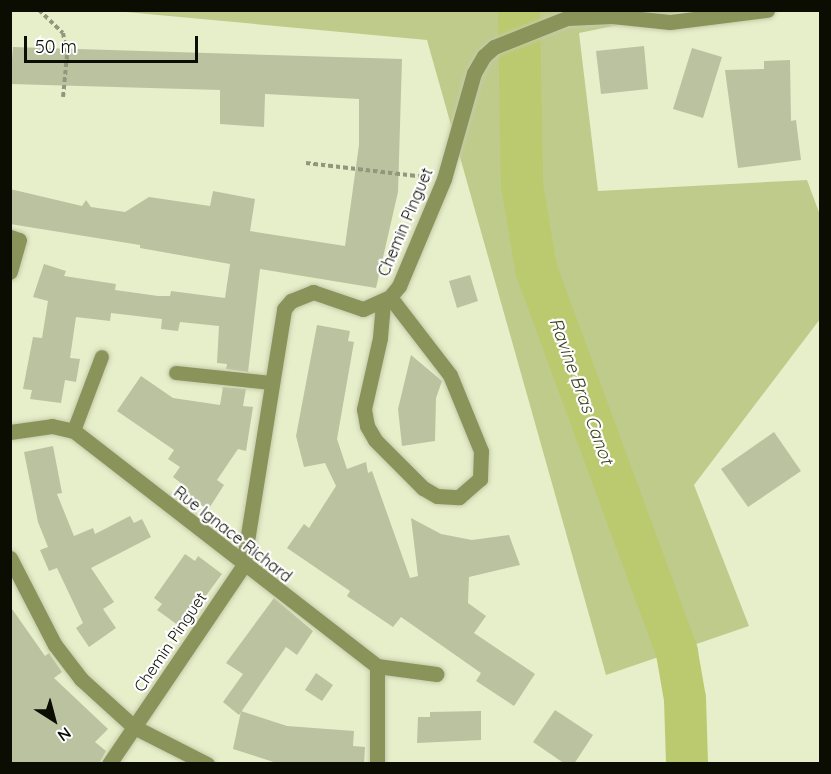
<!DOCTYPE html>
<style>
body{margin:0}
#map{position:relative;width:831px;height:774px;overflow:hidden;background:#e7eeca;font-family:Quicksand,sans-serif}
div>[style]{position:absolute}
.green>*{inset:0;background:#bfcb8b}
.river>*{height:42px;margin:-21px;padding:0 21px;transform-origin:21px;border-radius:21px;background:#bbca6e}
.building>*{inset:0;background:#bbc2a0}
.path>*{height:4px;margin-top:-2px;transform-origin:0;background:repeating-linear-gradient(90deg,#91967c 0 4.5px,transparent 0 7.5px)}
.roads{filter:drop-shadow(0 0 2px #c4caaa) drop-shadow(0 0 2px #c4caaa)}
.service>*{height:14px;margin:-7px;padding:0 7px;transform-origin:7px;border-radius:7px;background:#8a945a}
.minor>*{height:15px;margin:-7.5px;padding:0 7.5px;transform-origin:7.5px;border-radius:7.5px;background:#8a945a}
span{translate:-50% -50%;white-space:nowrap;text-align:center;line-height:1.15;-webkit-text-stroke:4.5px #fff;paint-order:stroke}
.street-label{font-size:16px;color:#0b0d03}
.water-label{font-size:18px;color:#3d431d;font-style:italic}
.frame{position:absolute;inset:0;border:12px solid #0b0d03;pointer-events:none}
.north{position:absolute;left:24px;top:690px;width:60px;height:60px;-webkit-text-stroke:4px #fff;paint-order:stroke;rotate:144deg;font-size:16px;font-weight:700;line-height:24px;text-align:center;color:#0b0d03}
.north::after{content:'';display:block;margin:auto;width:21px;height:27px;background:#0b0d03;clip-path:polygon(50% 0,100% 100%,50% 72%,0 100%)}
.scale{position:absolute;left:24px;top:36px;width:174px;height:27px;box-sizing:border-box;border:3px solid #0b0d03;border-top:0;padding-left:8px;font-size:18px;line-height:21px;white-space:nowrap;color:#0b0d03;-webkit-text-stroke:4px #fff;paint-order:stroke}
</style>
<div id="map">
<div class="green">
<i style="clip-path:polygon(115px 11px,686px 11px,579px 33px,598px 191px,807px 180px,820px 215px,820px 319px,694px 485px,749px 626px,606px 675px,427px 40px)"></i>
</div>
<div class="river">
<i style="left:519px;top:10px;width:175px;rotate:89deg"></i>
<i style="left:522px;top:185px;width:85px;rotate:80.5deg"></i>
<i style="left:536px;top:269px;width:409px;rotate:69.8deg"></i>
<i style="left:677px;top:653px;width:47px;rotate:80.1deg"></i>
<i style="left:685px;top:699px;width:65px;rotate:88.2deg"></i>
</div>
<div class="building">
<i style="clip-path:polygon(644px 46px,648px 89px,601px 94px,596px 51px)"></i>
<i style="clip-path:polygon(13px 47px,402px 59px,398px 192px,376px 288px,260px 269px,248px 372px,226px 369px,227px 364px,217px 363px,219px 326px,180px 322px,178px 331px,161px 329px,162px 319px,111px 313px,110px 321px,76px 317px,70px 358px,80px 359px,76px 382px,65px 380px,61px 403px,30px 399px,32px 390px,23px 389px,33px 337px,42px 338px,48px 301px,33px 297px,44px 264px,66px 271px,64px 276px,116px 284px,115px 290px,158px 296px,170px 296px,171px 291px,225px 298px,230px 264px,140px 248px,140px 245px,10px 224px,10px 189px,82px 206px,86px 200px,91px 207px,125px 212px,149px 197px,210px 206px,213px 191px,255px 199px,250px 231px,345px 246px,359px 145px,359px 99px,265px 94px,264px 127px,220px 124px,220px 90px,10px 84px)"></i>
<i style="clip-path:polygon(692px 48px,722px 57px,703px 118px,673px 109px)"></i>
<i style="clip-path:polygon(790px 60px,791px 121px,796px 120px,801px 160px,738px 168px,725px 70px,764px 69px,764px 61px)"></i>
<i style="clip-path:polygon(470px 275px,478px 301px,457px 308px,449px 281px)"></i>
<i style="clip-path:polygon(317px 325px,350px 331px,348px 341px,354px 342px,337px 439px,347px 469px,366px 462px,368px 473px,372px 471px,410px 578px,418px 576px,411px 518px,441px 534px,472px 540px,509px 535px,520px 565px,469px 577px,468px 603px,486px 616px,474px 633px,535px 674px,514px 706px,476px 681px,481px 673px,401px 617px,393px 627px,347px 596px,350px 591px,287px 548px,304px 524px,309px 528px,336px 486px,325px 463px,304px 467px,296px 436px)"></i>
<i style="clip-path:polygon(411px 355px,442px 381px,436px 398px,435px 441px,402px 446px,398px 409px)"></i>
<i style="clip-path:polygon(141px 376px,173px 398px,220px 405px,223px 387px,246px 389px,243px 406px,253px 407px,246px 451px,238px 449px,217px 480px,224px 485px,208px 510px,178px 489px,182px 484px,173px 477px,180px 467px,168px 459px,174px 450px,117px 411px)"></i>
<i style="clip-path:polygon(774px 432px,801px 471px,748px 507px,721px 469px)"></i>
<i style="clip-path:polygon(53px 446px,62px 493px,57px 494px,74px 536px,93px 528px,95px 534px,130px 516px,134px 523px,142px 519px,151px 537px,91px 568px,114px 602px,103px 609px,116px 628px,89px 647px,76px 628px,83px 623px,57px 568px,49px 571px,40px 550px,48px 547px,38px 522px,24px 452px)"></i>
<i style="clip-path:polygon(185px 554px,195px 561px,198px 556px,222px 574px,182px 628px,157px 610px,162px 604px,154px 598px)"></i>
<i style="clip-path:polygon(274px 598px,313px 631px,297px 655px,286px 647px,239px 715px,223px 702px,243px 674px,226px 663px)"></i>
<i style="clip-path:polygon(10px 606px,45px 656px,49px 653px,62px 672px,54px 678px,108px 729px,95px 742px,106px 751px,99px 764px,10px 764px)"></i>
<i style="clip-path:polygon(316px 673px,333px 685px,322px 701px,305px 690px)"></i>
<i style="clip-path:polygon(555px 710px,593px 735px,574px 764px,565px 764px,533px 742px)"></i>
<i style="clip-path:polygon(241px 711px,287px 726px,354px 731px,353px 746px,365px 747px,364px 764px,280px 764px,233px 749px)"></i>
<i style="clip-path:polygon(481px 711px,481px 740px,417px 743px,418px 717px,430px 717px,430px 712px)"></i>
</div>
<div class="path">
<i style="left:39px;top:10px;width:33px;rotate:44deg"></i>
<i style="left:63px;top:33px;width:22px;rotate:80deg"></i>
<i style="left:67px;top:55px;width:42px;rotate:95.4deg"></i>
<i style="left:306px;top:163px;width:120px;rotate:6.7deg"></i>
</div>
<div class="roads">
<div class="service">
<i style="left:176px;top:373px;width:96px;rotate:6deg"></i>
<i style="left:74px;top:431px;width:79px;rotate:-69.3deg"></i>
</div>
<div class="minor">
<i style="left:10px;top:237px;width:9px;rotate:18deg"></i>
<i style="left:19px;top:240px;width:33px;rotate:106deg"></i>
<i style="left:383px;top:303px;width:35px;rotate:95deg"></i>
<i style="left:380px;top:338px;width:73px;rotate:102.7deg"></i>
<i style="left:364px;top:409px;width:17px;rotate:80deg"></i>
<i style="left:367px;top:426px;width:16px;rotate:60deg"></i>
<i style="left:375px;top:440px;width:68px;rotate:45deg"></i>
<i style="left:423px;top:488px;width:16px;rotate:30deg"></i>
<i style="left:437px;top:496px;width:22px;rotate:3deg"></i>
<i style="left:459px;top:497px;width:28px;rotate:-41deg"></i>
<i style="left:480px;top:479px;width:28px;rotate:-88deg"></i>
<i style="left:481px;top:451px;width:82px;rotate:-112.2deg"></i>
<i style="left:450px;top:375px;width:98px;rotate:-127.6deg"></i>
<i style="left:10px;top:432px;width:42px;rotate:-8.1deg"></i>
<i style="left:52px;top:426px;width:23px;rotate:13deg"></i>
<i style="left:74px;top:431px;width:383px;rotate:37.8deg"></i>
<i style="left:377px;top:666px;width:60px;rotate:7.7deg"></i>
<i style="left:10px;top:558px;width:98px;rotate:62.7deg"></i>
<i style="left:55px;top:645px;width:43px;rotate:52.6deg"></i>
<i style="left:81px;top:679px;width:72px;rotate:42.2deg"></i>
<i style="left:134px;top:727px;width:82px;rotate:26.9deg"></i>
<i style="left:109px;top:764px;width:239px;rotate:-55.9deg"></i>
<i style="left:243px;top:566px;width:260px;rotate:-80.9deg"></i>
<i style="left:284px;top:309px;width:11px;rotate:-49deg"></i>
<i style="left:291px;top:301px;width:24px;rotate:-22deg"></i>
<i style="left:313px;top:292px;width:53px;rotate:18.8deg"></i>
<i style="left:363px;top:309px;width:30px;rotate:-24deg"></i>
<i style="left:390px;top:297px;width:14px;rotate:-51deg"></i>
<i style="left:399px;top:286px;width:116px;rotate:-67.2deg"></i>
<i style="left:444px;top:179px;width:110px;rotate:-74.2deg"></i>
<i style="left:474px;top:73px;width:20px;rotate:-60deg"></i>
<i style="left:484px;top:56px;width:13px;rotate:-42deg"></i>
<i style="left:494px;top:47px;width:79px;rotate:-21.7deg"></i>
<i style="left:567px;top:18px;width:45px;rotate:-2.5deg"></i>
<i style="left:612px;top:16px;width:58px;rotate:5.9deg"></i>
<i style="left:670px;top:22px;width:98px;rotate:-7.1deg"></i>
<i style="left:377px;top:764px;width:98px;rotate:-90deg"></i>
</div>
</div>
<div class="street-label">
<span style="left:405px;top:222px;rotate:-67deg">Chemin Pinguet</span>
<span style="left:233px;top:534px;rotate:38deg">Rue Ignace Richard</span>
<span style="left:170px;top:642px;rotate:-56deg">Chemin Pinguet</span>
</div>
<div class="water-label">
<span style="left:581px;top:391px;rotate:70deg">Ravine Bras Canot</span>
</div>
<div class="frame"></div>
<div class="north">N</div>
<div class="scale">50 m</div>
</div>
